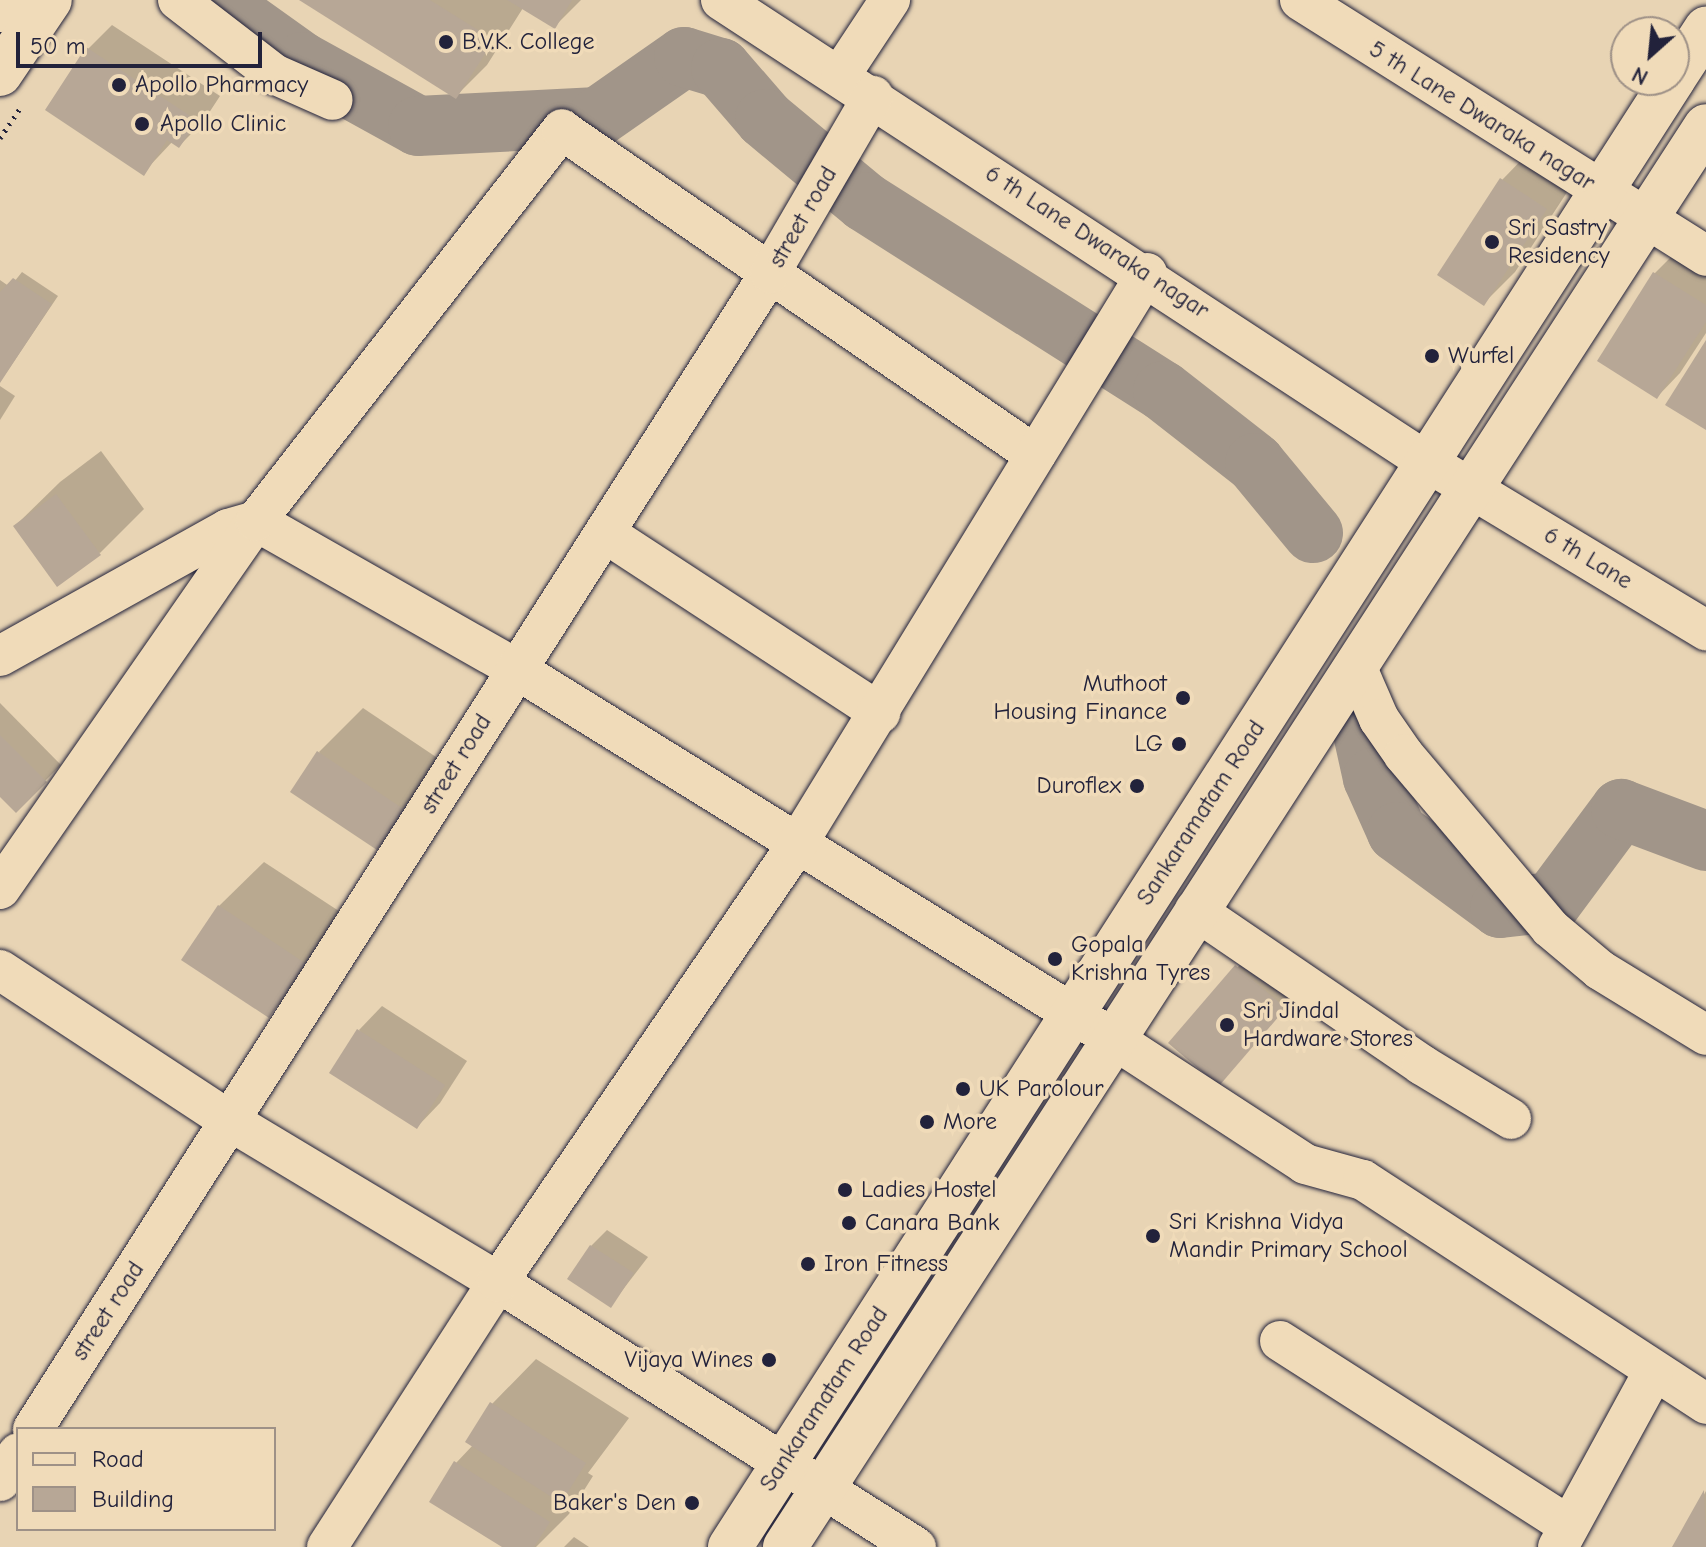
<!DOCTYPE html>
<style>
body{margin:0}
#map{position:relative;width:1706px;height:1547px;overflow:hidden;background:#e8d4b4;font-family:"Comic Neue",sans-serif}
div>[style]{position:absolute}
.shadow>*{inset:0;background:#0003}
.river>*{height:60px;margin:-30px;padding:0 30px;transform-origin:30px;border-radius:30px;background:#a19589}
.building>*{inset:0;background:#b7a796}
.path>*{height:5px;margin-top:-2.5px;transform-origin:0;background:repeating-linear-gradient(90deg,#22223b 0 2px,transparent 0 8px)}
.roads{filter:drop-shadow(0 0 2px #22223b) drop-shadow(0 0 2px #22223b)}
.minor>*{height:40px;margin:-20px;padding:0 20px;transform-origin:20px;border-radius:20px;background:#f0dbb9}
.major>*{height:44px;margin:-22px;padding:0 22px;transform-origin:22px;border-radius:22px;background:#f0dbb9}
.dots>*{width:22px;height:22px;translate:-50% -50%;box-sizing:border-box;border:4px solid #f0dbb9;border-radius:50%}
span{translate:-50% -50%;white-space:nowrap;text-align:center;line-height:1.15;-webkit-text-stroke:7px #f0dbb9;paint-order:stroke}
.poi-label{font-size:24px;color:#22223b}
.left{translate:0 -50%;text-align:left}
.right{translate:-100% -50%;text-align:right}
.street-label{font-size:24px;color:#22223b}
.legend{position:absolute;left:16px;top:1427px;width:260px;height:104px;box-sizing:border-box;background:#f0dbb9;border:2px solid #9e9187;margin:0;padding:10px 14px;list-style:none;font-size:24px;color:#22223b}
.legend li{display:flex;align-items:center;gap:16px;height:40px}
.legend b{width:40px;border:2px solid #9e9187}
.north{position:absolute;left:1610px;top:16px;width:80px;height:80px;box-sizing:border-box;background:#f0dbb9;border:2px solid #9e9187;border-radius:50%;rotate:207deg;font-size:22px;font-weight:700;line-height:32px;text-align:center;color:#22223b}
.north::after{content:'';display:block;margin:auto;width:28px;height:36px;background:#22223b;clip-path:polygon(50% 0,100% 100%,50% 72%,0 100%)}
.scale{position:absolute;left:16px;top:32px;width:246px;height:36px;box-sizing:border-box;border:4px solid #22223b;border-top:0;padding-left:10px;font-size:24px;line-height:28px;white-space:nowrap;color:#22223b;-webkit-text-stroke:6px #f0dbb9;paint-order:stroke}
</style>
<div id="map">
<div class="shadow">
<i style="clip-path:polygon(303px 0,581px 0,554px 27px,523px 8px,487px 65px,456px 96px)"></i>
<i style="clip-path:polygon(112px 25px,220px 96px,203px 122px,179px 146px,173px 141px,143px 173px,88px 49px)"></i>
<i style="clip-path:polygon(1533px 148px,1577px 177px,1515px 272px,1484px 303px,1502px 180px)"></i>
<i style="clip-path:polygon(1679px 249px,1706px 267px,1706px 333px,1680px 373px,1657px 397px,1599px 361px,1655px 273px)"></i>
<i style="clip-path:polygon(22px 272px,58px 296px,0 382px,0 280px,10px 287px)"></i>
<i style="clip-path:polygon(0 386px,15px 396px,0 420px)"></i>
<i style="clip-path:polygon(101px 451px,144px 509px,100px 553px,15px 526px,60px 482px)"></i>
<i style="clip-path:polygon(0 703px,61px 765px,16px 810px,0 794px)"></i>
<i style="clip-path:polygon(363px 708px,448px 765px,421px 803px,377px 848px,319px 752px)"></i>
<i style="clip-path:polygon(264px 862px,348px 917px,313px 970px,269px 1015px,219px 906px)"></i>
<i style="clip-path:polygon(1260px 942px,1308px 983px,1219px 1083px,1171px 1043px)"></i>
<i style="clip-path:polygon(382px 1006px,467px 1061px,440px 1103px,417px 1127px,359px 1030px)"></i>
<i style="clip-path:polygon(607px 1230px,648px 1257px,611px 1305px,591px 1246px)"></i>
<i style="clip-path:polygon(536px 1359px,629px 1418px,588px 1473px,593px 1476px,569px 1514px,536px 1547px,505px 1547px,456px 1463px,473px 1445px,492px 1404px)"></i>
<i style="clip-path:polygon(1706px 1491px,1706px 1547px,1674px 1547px)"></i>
<i style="clip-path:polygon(574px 1537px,589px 1547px,564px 1547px)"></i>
</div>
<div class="river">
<i style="left:215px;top:0;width:107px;rotate:35.5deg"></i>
<i style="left:302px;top:62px;width:132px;rotate:28.9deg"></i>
<i style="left:418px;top:126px;width:180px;rotate:-2.9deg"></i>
<i style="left:598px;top:117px;width:105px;rotate:-34.9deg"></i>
<i style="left:684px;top:57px;width:39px;rotate:17deg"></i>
<i style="left:721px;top:68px;width:67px;rotate:49.2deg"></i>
<i style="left:765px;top:119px;width:130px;rotate:39.7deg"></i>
<i style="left:865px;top:202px;width:353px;rotate:32.4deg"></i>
<i style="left:1163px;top:391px;width:117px;rotate:38deg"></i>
<i style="left:1255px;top:463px;width:91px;rotate:50.4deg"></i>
<i style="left:1361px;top:724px;width:55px;rotate:77.5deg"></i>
<i style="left:1373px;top:778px;width:59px;rotate:66deg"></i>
<i style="left:1397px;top:832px;width:128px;rotate:36.4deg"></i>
<i style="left:1500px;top:908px;width:52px;rotate:-6.6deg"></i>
<i style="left:1552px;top:902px;width:116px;rotate:-53.4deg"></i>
<i style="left:1621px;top:809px;width:91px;rotate:20.6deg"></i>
</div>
<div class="building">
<i style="clip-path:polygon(299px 0,430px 0,494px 40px,456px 99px)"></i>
<i style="clip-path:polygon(507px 0,572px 0,555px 29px)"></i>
<i style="clip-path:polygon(86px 47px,198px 121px,179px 148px,167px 140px,144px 176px,45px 110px)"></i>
<i style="clip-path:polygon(1500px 178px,1547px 209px,1484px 306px,1437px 275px)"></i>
<i style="clip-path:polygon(1653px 272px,1706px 305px,1706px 322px,1657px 399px,1597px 361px)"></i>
<i style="clip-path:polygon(13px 278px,52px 304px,0 383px,0 292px)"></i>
<i style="clip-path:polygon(1706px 340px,1706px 430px,1665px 405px)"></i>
<i style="clip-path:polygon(56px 494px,101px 555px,57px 587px,13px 526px)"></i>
<i style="clip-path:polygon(0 735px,47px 782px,16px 813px,0 797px)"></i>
<i style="clip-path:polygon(317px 751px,405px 810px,377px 850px,290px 792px)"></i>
<i style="clip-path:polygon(218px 905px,305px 963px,269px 1018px,181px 960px)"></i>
<i style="clip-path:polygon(1235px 965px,1286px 1008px,1219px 1086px,1168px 1043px)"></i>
<i style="clip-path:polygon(357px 1029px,445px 1085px,417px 1129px,329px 1073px)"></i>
<i style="clip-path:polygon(590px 1245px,634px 1273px,611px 1308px,567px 1279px)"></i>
<i style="clip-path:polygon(490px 1402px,586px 1463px,561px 1503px,465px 1442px)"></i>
<i style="clip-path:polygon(454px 1461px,550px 1522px,534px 1547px,502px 1547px,429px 1502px)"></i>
<i style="clip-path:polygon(1704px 1490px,1706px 1547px,1672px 1547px)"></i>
</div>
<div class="path">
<i style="left:0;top:138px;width:36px;rotate:-56deg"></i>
</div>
<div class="roads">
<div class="minor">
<i style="left:178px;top:0;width:121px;rotate:37.6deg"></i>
<i style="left:274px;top:74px;width:64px;rotate:23.8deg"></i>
<i style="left:721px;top:0;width:844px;rotate:33.2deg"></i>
<i style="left:1427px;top:462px;width:326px;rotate:31.1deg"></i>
<i style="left:1300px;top:0;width:480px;rotate:32.2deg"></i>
<i style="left:841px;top:74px;width:89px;rotate:-56.5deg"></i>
<i style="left:605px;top:533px;width:329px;rotate:33.2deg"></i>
<i style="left:0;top:656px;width:261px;rotate:-29.1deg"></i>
<i style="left:228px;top:529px;width:29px;rotate:-16deg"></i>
<i style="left:256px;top:521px;width:299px;rotate:29.6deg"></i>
<i style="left:516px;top:669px;width:701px;rotate:31.76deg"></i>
<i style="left:1112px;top:1038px;width:230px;rotate:33.1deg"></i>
<i style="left:1305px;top:1164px;width:60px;rotate:15.4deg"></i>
<i style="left:1363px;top:1180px;width:410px;rotate:33.1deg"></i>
<i style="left:1356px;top:666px;width:58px;rotate:66.5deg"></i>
<i style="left:1379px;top:719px;width:44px;rotate:55.2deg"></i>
<i style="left:1404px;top:755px;width:226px;rotate:49.8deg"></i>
<i style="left:1550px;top:928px;width:65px;rotate:40deg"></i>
<i style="left:1600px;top:970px;width:124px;rotate:31.5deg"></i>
<i style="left:0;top:889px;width:448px;rotate:-55.2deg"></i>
<i style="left:256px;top:521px;width:497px;rotate:-52deg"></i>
<i style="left:562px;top:130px;width:574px;rotate:34.49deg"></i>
<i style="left:1195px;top:910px;width:275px;rotate:34.3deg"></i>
<i style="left:1422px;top:1065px;width:104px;rotate:31.2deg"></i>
<i style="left:0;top:970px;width:275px;rotate:33.3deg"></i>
<i style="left:230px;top:1121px;width:313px;rotate:31deg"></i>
<i style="left:498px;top:1282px;width:495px;rotate:32.4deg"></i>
<i style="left:1280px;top:1341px;width:343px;rotate:32.6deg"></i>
<i style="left:33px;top:1429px;width:1371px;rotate:-57.48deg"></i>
<i style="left:770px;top:273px;width:205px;rotate:-59.8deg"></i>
<i style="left:0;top:1481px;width:33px;rotate:-57deg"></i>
<i style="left:327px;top:1547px;width:315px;rotate:-57.2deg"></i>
<i style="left:498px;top:1282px;width:528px;rotate:-55.65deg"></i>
<i style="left:796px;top:846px;width:672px;rotate:-58.51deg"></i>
<i style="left:1558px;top:1547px;width:198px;rotate:-61.4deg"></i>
</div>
<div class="major">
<i style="left:0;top:10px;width:12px;rotate:-55deg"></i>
<i style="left:0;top:74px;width:89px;rotate:-56deg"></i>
<i style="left:1674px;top:78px;width:59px;rotate:-56.9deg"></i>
<i style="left:730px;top:1547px;width:1744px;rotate:-57.27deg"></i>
<i style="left:785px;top:1547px;width:1693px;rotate:-57.05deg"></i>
</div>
</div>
<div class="dots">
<i style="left:446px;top:42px;background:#22223b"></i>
<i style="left:119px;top:85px;background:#22223b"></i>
<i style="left:142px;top:124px;background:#22223b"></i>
<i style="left:1492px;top:242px;background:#22223b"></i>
<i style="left:1432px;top:356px;background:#22223b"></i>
<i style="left:1183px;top:698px;background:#22223b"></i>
<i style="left:1179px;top:744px;background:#22223b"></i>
<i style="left:1137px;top:786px;background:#22223b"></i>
<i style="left:1055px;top:959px;background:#22223b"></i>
<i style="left:1227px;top:1025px;background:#22223b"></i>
<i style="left:963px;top:1089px;background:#22223b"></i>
<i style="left:927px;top:1122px;background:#22223b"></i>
<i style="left:845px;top:1190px;background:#22223b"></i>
<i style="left:849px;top:1223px;background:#22223b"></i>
<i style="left:1153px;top:1236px;background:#22223b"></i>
<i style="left:808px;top:1264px;background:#22223b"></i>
<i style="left:769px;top:1360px;background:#22223b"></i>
<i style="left:692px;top:1503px;background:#22223b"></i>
</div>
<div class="poi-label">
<span class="left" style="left:462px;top:42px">B.V.K. College</span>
<span class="left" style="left:135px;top:85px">Apollo Pharmacy</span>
<span class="left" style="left:160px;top:124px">Apollo Clinic</span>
<span class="left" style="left:1508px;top:242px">Sri Sastry<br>Residency</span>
<span class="left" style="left:1448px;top:356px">Wurfel</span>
<span class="right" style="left:1167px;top:698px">Muthoot<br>Housing Finance</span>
<span class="right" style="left:1163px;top:744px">LG</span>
<span class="right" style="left:1121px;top:786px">Duroflex</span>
<span class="left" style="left:1071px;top:959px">Gopala<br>Krishna Tyres</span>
<span class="left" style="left:1243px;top:1025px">Sri Jindal<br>Hardware Stores</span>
<span class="left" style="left:979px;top:1089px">UK Parolour</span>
<span class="left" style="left:943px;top:1122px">More</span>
<span class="left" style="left:861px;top:1190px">Ladies Hostel</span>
<span class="left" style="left:1169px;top:1236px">Sri Krishna Vidya<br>Mandir Primary School</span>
<span class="left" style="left:865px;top:1223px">Canara Bank</span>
<span class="left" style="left:824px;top:1264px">Iron Fitness</span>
<span class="right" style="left:753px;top:1360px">Vijaya Wines</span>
<span class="right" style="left:676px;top:1503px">Baker's Den</span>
</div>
<div class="street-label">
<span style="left:1482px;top:116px;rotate:32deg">5 th Lane Dwaraka nagar</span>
<span style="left:803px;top:217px;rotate:-60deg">street road</span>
<span style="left:1097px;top:242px;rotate:33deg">6 th Lane Dwaraka nagar</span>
<span style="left:1588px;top:558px;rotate:31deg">6 th Lane</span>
<span style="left:456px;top:764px;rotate:-58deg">street road</span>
<span style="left:1201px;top:813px;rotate:-57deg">Sankaramatam Road</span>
<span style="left:108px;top:1311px;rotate:-57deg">street road</span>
<span style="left:824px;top:1399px;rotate:-57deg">Sankaramatam Road</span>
</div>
<ul class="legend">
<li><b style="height:10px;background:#f0dbb9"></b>Road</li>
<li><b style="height:22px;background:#b7a796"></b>Building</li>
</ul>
<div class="north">N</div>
<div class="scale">50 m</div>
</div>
